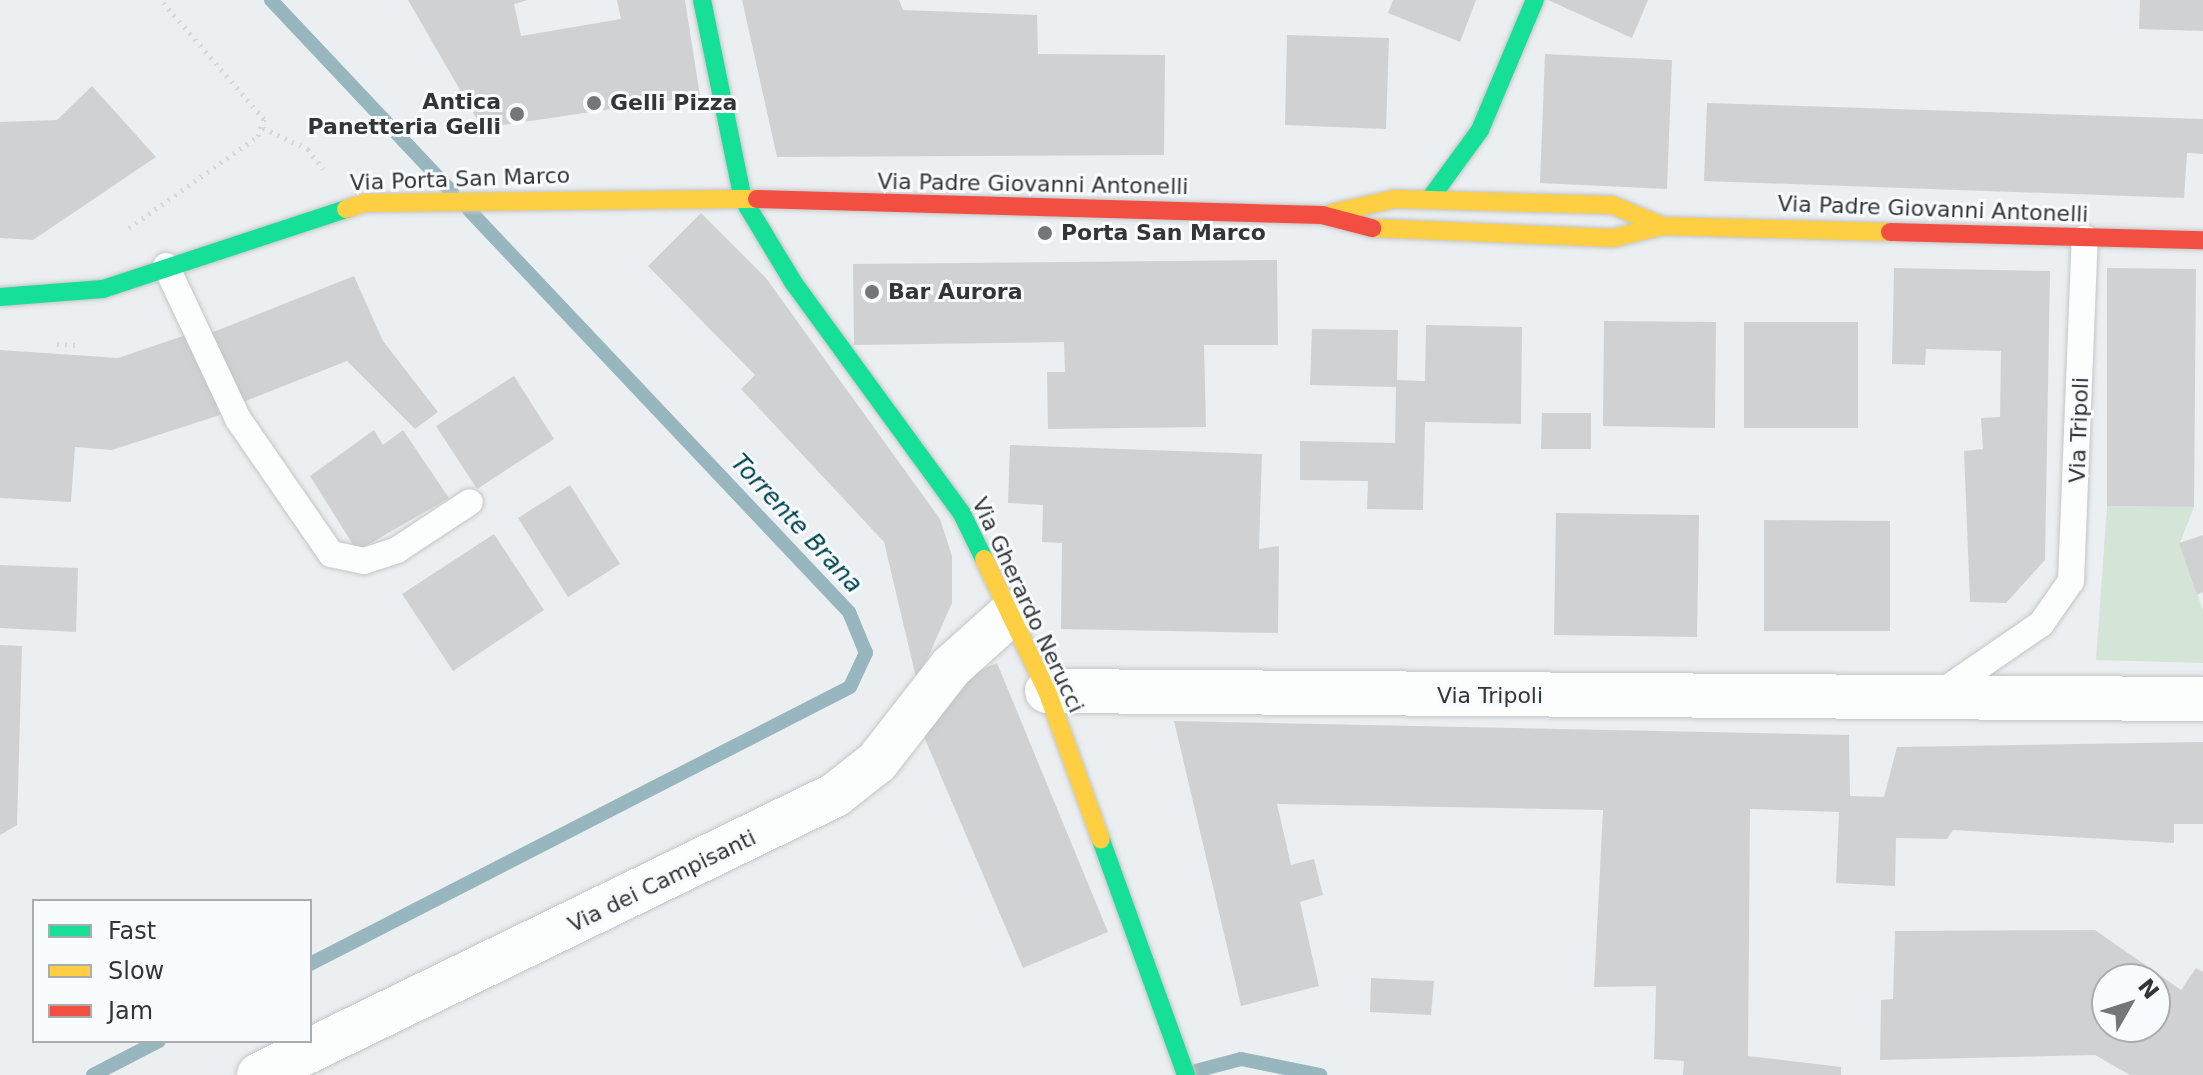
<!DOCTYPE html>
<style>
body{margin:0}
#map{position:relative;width:2203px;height:1075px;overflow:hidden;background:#eceff1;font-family:"DejaVu Sans",sans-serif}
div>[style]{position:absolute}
.green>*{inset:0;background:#d4e5d7}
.stream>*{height:14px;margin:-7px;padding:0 7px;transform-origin:7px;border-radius:7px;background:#97b6bd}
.building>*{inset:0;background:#d0d1d3}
.path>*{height:5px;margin-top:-2.5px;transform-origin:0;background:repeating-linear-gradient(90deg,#d7d7d8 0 2px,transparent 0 8px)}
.roads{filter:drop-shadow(0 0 2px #c3c5c7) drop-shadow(0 0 2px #c3c5c7)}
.lane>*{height:26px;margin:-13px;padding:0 13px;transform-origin:13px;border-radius:13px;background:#fcfdfd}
.street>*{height:44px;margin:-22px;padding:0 22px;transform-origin:22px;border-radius:22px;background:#fcfdfd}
.fast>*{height:18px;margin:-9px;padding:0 9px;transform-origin:9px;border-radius:9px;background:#16e098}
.slow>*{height:18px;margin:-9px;padding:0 9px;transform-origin:9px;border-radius:9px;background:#ffcf43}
.jam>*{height:18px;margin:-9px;padding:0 9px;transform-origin:9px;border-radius:9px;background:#f24e42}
.dots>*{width:22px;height:22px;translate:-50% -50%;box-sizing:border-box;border:4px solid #f9fcff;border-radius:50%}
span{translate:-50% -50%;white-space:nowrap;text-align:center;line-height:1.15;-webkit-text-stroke:6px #f9fcff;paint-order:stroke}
.poi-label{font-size:22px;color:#343536;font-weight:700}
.right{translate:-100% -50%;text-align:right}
.left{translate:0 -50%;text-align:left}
.street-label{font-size:22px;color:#343536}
.water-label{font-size:24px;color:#004550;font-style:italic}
.legend{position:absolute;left:32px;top:899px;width:280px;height:144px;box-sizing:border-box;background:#f9fcff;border:2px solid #aaacaf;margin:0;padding:10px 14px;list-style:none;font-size:24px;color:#343536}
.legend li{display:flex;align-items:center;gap:16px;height:40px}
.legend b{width:40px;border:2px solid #aaacaf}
.north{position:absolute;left:2091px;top:963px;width:80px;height:80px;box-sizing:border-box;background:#f9fcff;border:2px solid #aaacaf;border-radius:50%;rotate:51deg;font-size:22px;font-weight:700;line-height:32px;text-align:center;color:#343536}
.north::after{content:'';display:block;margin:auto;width:28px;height:36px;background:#747677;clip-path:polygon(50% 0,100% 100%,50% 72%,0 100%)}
</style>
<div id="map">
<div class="green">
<i style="clip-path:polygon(2107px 506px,2194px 507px,2180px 543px,2203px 611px,2203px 663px,2096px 660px)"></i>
</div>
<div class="stream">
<i style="left:271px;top:0;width:264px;rotate:46.7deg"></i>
<i style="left:310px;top:964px;width:607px;rotate:-27.16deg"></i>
<i style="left:850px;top:687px;width:38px;rotate:-65deg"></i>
<i style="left:866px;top:653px;width:44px;rotate:-112.5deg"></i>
<i style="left:849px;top:612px;width:553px;rotate:-133.39deg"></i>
<i style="left:1188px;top:1073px;width:55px;rotate:-14.8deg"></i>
<i style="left:1241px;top:1059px;width:81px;rotate:11.4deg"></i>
<i style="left:93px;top:1075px;width:74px;rotate:-27.3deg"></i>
</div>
<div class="building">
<i style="clip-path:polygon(408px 0,528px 0,514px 4px,521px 36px,621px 19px,617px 0,685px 0,700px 96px,482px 128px)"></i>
<i style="clip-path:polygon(742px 0,899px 0,903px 10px,1037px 15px,1038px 54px,1165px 55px,1164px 155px,777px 157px)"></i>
<i style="clip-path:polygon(1393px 0,1476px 0,1460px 42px,1388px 13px)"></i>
<i style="clip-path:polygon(1548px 0,1648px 0,1632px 38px)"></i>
<i style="clip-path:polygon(2140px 0,2203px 0,2203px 31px,2139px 29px)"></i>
<i style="clip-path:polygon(1287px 35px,1389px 38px,1386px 129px,1285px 125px)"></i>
<i style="clip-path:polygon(1545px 54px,1672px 60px,1667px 189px,1540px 183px)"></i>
<i style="clip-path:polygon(92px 86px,156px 157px,33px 240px,0 238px,0 122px,57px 120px)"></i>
<i style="clip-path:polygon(1707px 103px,2203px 119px,2203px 154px,2187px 153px,2184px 198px,1704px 181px)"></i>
<i style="clip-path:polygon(701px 213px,766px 278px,940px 519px,952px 556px,952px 603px,917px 682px,884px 542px,741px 389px,755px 375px,648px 266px)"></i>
<i style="clip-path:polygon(1277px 260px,1278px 345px,1204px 345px,1206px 427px,1048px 429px,1047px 372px,1065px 372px,1064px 342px,854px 345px,853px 264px)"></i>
<i style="clip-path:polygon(1894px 268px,2050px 271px,2045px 560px,2006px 603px,1970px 602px,1964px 451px,1983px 449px,1981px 418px,2000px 417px,2001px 351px,1926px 349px,1925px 365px,1892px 364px)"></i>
<i style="clip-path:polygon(2107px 268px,2196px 269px,2194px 507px,2107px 506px)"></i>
<i style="clip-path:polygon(354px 276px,383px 341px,438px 412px,415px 429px,347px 361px,236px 405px,208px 334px)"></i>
<i style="clip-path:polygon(1604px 321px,1716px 322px,1715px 428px,1603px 426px)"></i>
<i style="clip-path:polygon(1744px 322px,1858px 322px,1858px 428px,1744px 428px)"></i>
<i style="clip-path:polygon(1426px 325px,1522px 327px,1521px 424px,1425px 422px,1423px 510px,1367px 509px,1368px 481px,1300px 480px,1300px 441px,1395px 443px,1396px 387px,1310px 385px,1312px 329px,1398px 330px,1397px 380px,1425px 381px)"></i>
<i style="clip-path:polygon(189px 334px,223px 414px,112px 450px,75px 447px,71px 502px,0 498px,0 350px,118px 358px)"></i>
<i style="clip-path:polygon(514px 376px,554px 439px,477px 489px,436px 426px)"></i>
<i style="clip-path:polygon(1542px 413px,1591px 413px,1591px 449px,1541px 449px)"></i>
<i style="clip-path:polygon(374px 430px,383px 445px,403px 430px,449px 498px,357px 551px,310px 476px)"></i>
<i style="clip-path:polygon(1010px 445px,1262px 454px,1259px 549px,1279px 546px,1278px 633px,1061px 629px,1062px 543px,1042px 542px,1043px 505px,1008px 503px)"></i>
<i style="clip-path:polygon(570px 485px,620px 564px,568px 597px,518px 518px)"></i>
<i style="clip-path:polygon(1556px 513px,1699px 515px,1697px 637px,1554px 635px)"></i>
<i style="clip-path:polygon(1764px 520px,1890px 521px,1890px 631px,1764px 631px)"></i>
<i style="clip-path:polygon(494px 534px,544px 610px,453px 671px,402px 594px)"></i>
<i style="clip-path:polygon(2203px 535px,2203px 592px,2197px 595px,2179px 543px)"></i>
<i style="clip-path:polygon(0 565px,78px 568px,76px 632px,0 628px)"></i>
<i style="clip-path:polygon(0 645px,22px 646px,17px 825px,0 835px)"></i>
<i style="clip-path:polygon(997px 663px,1108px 932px,1023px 968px,919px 725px,948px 683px)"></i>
<i style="clip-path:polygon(1174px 721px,1849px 735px,1850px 796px,1884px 797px,1897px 747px,2203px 742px,2203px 824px,2174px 824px,2174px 843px,1953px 830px,1947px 839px,1896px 838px,1895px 886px,1836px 883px,1839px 812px,1750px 809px,1748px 1056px,1841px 1067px,1841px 1075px,1683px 1075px,1684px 1061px,1654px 1059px,1656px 986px,1594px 987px,1603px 810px,1277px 804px,1291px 865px,1314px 859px,1323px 895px,1300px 902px,1319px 986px,1241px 1006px)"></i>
<i style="clip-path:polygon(evenodd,2095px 930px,2181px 990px,2196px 968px,2203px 972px,2203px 1075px,2130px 1075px,2095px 1055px,1880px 1060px,1881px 1000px,1893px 999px,1895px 931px,2095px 930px,2107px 979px,2155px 979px,2155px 1027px,2107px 1027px,2107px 979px)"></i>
<i style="clip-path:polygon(1371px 978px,1434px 981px,1431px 1015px,1370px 1012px)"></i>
</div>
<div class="path">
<i style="left:263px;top:128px;width:50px;rotate:25deg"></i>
<i style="left:308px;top:149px;width:25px;rotate:53deg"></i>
<i style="left:129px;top:228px;width:158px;rotate:-35.5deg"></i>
<i style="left:258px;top:136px;width:18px;rotate:-71deg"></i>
<i style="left:264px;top:119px;width:157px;rotate:-130.9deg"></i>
<i style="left:57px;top:344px;width:20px;rotate:3deg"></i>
</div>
<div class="roads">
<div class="lane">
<i style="left:166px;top:266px;width:169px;rotate:64.8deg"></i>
<i style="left:238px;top:419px;width:164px;rotate:55.4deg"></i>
<i style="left:331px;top:554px;width:34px;rotate:12deg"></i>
<i style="left:364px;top:561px;width:35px;rotate:-18deg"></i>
<i style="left:397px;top:550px;width:87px;rotate:-33.3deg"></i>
<i style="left:1939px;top:694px;width:124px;rotate:-34.5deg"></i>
<i style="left:2041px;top:624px;width:52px;rotate:-55.1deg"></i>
<i style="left:2071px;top:581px;width:343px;rotate:-87.7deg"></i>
</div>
<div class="street">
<i style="left:1047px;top:691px;width:1156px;rotate:0.4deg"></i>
<i style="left:259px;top:1075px;width:640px;rotate:-25.92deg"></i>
<i style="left:835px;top:795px;width:53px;rotate:-38.2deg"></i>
<i style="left:877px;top:762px;width:120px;rotate:-52.1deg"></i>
<i style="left:951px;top:667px;width:81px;rotate:-42deg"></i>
</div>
<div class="fast">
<i style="left:702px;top:0;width:203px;rotate:78.4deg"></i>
<i style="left:743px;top:199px;width:97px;rotate:58.9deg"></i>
<i style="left:793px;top:282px;width:287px;rotate:53.9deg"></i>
<i style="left:962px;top:514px;width:50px;rotate:63.9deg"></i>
<i style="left:1429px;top:200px;width:87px;rotate:-53.9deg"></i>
<i style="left:1480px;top:130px;width:141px;rotate:-67.1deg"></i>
<i style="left:0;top:297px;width:103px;rotate:-4.4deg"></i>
<i style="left:103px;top:289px;width:256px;rotate:-18.2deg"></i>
<i style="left:1101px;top:840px;width:250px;rotate:70.1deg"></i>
</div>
<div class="slow">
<i style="left:346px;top:209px;width:20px;rotate:-18deg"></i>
<i style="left:365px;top:203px;width:392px;rotate:-0.6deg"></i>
<i style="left:1332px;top:213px;width:64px;rotate:-12.7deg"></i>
<i style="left:1394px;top:199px;width:218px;rotate:1.6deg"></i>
<i style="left:1612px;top:205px;width:55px;rotate:22.4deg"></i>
<i style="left:1372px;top:228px;width:241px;rotate:2.4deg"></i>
<i style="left:1613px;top:238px;width:51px;rotate:-13.5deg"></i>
<i style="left:1663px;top:226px;width:227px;rotate:1.5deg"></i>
<i style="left:984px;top:559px;width:146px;rotate:64.5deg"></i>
<i style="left:1047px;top:691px;width:158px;rotate:70.1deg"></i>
</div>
<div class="jam">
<i style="left:757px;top:199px;width:565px;rotate:1.62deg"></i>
<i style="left:1322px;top:215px;width:52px;rotate:14.6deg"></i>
<i style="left:1890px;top:232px;width:313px;rotate:1.5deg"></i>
</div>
</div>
<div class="dots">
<i style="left:594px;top:103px;background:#747677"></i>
<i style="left:517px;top:114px;background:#747677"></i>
<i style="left:1045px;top:233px;background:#747677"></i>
<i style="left:872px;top:292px;background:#747677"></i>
</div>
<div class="poi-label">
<span class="right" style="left:501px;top:114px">Antica<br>Panetteria Gelli</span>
<span class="left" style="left:610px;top:103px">Gelli Pizza</span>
<span class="left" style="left:1061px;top:233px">Porta San Marco</span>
<span class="left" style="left:888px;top:292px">Bar Aurora</span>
</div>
<div class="street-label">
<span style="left:460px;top:179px;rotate:-2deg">Via Porta San Marco</span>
<span style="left:1033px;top:184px;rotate:1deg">Via Padre Giovanni Antonelli</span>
<span style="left:1933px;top:209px;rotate:2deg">Via Padre Giovanni Antonelli</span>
<span style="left:2079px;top:430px;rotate:-88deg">Via Tripoli</span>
<span style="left:1028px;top:605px;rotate:65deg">Via Gherardo Nerucci</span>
<span style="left:1490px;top:696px">Via Tripoli</span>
<span style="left:662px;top:881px;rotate:-26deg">Via dei Campisanti</span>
</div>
<div class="water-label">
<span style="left:796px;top:524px;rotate:47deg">Torrente Brana</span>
</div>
<ul class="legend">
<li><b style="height:10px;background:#16e098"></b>Fast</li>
<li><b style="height:10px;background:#ffcf43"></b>Slow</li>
<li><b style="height:10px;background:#f24e42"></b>Jam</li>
</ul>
<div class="north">N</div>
</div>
